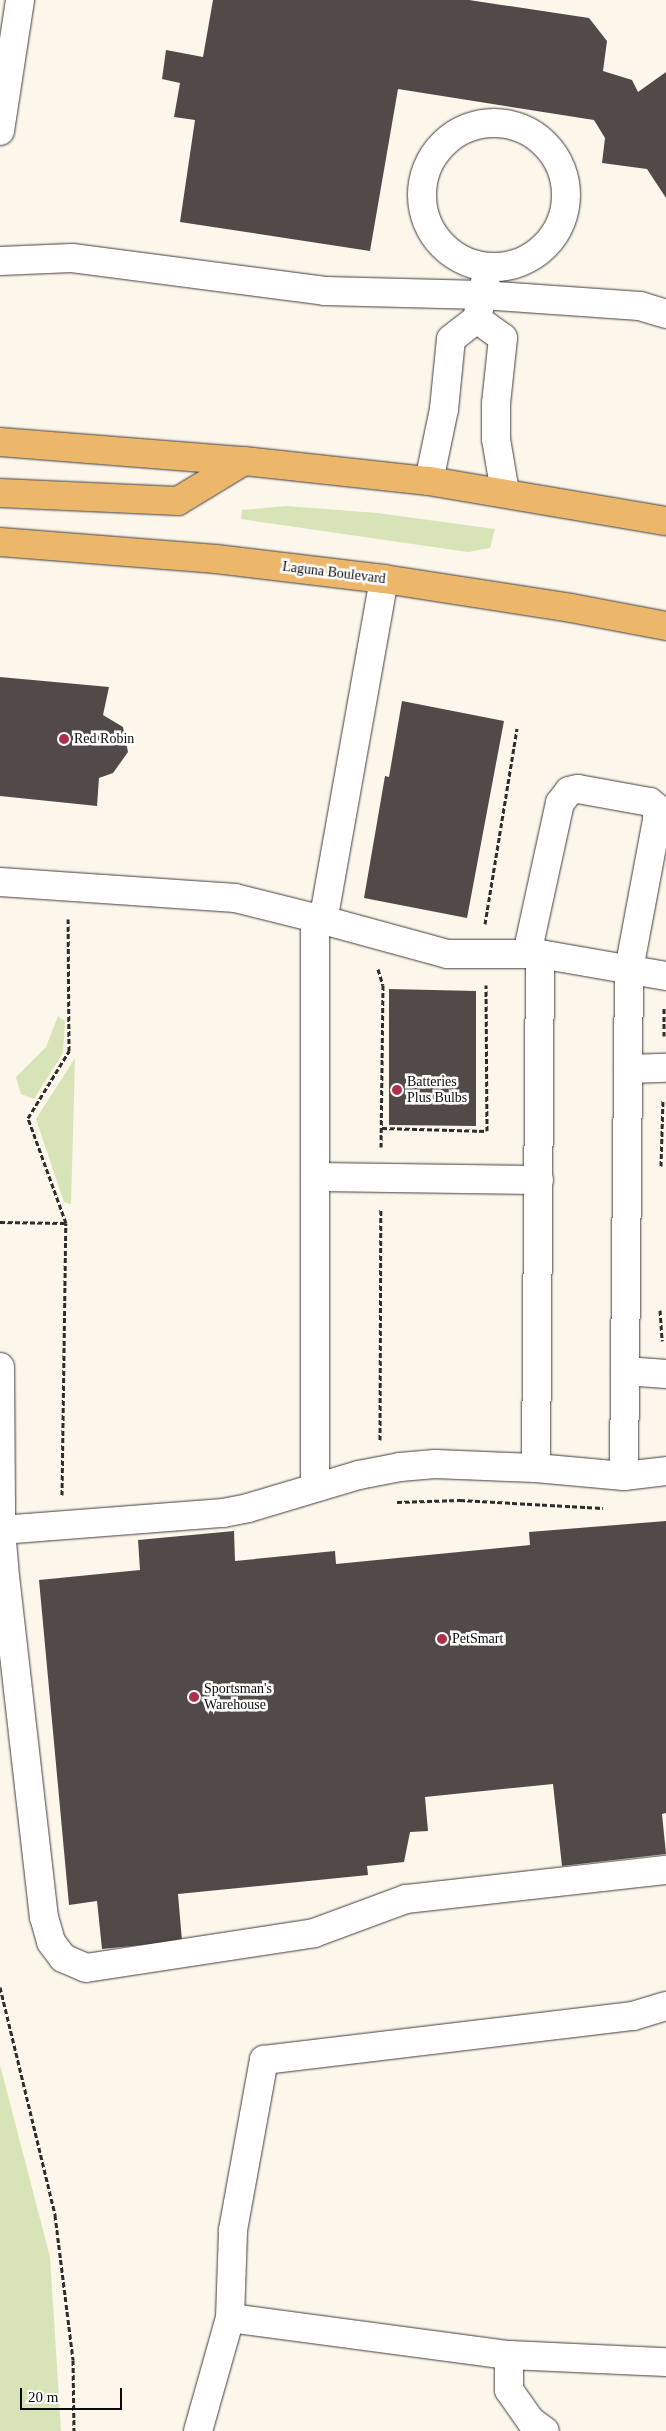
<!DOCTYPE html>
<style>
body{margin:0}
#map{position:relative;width:666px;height:2431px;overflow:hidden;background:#fdf6ea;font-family:Georgia,serif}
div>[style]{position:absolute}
.green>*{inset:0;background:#d6e4b7}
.building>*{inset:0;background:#524a48}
.path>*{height:3px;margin-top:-1.5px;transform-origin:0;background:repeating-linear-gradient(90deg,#2d2d2d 0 5px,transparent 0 7.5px)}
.roads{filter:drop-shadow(0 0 1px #3e3e3e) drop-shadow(0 0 1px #3e3e3e)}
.minor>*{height:28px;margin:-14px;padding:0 14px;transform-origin:14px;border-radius:14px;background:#fff}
.minor>.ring{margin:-14px;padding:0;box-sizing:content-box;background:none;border:28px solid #fff;border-radius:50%}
.major>*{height:28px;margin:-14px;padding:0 14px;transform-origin:14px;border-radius:14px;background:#ecb66b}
.dots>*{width:14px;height:14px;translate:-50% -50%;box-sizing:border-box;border:2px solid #fff;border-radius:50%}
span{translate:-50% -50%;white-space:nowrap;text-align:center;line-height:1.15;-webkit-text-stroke:5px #fff;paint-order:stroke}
.street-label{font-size:14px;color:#0b0b0b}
.poi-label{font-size:14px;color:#0b0b0b}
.left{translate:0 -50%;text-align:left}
.scale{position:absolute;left:20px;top:2388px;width:102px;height:22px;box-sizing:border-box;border:2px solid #0b0b0b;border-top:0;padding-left:6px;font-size:15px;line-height:18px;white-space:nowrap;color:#0b0b0b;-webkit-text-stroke:4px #fff;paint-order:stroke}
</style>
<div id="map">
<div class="green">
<i style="clip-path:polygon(286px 506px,377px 513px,495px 529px,490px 548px,468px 552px,241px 519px,242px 510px)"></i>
<i style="clip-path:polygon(58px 1016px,65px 1021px,63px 1053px,34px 1099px,21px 1094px,16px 1077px,46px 1047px)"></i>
<i style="clip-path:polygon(75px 1058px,71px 1204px,64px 1202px,36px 1119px)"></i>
<i style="clip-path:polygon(0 2065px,50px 2257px,61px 2431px,0 2431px)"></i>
</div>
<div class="building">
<i style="clip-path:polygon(213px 0,469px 0,589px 18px,607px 41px,603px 71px,632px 80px,638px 92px,666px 72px,666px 198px,647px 169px,602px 163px,605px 138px,594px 120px,398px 89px,370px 251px,180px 222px,195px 120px,174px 117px,180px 83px,162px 79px,166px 50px,203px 57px)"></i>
<i style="clip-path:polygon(0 677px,109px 687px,103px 715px,123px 727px,128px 752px,113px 773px,99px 778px,97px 806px,0 796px)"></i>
<i style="clip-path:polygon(402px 701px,504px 721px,467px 918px,364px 898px,385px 776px,389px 777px)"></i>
<i style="clip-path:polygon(389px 989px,476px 991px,476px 1126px,389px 1125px)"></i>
<i style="clip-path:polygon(666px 1521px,666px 1813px,662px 1814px,666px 1854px,562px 1866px,553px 1784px,425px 1797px,428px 1831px,410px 1832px,404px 1862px,367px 1866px,368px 1875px,178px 1894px,182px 1941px,102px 1949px,97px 1901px,69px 1905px,39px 1580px,140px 1570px,138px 1540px,234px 1531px,235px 1561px,335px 1551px,336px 1564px,530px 1545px,529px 1532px)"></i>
</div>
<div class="path">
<i style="left:485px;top:924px;width:198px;rotate:-80.7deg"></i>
<i style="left:378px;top:969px;width:17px;rotate:73deg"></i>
<i style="left:383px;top:985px;width:162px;rotate:90.7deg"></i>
<i style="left:664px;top:1036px;width:28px;rotate:-90deg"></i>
<i style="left:382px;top:1128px;width:105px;rotate:1.6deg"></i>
<i style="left:487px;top:1131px;width:146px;rotate:-90.4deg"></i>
<i style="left:661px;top:1166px;width:66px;rotate:-88.3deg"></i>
<i style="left:0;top:1222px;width:66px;rotate:0.9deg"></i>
<i style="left:660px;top:1310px;width:31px;rotate:86deg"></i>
<i style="left:380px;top:1440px;width:232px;rotate:-89.8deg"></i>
<i style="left:62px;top:1495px;width:272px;rotate:-89.2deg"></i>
<i style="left:66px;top:1223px;width:112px;rotate:-109.9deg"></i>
<i style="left:28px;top:1118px;width:79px;rotate:-58.5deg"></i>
<i style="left:69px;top:1051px;width:132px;rotate:-90.4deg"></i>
<i style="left:397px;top:1502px;width:63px;rotate:-1.8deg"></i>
<i style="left:460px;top:1500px;width:143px;rotate:3.2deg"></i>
<i style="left:0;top:1987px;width:235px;rotate:76.4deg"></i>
<i style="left:55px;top:2215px;width:146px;rotate:82.9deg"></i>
<i style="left:73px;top:2360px;width:71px;rotate:89.2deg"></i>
</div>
<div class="roads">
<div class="minor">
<i class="ring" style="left:422px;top:123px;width:116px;height:116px"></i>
<i style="left:0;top:131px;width:133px;rotate:-81.3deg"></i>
<i style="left:0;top:261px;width:72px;rotate:-2.4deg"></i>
<i style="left:72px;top:258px;width:255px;rotate:7.4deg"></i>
<i style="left:325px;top:291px;width:157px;rotate:1.5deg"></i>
<i style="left:482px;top:295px;width:158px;rotate:4deg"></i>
<i style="left:640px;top:306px;width:27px;rotate:17deg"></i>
<i style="left:477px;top:319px;width:32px;rotate:36deg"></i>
<i style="left:503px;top:338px;width:66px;rotate:96.1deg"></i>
<i style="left:496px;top:404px;width:35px;rotate:90deg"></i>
<i style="left:496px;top:439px;width:54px;rotate:80.4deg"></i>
<i style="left:429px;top:481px;width:74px;rotate:-78.2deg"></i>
<i style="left:444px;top:409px;width:70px;rotate:-84.3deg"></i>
<i style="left:451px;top:339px;width:33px;rotate:-38deg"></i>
<i style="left:477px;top:319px;width:43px;rotate:-77.9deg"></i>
<i style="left:384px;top:579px;width:346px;rotate:100.1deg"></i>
<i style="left:323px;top:920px;width:129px;rotate:15.3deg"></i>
<i style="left:447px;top:954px;width:93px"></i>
<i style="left:540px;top:954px;width:128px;rotate:9.9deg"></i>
<i style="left:0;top:882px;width:236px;rotate:3.9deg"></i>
<i style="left:235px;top:898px;width:91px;rotate:14deg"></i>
<i style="left:527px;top:954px;width:155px;rotate:-77.7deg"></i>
<i style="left:560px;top:803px;width:15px;rotate:-53deg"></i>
<i style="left:569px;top:791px;width:9px;rotate:-13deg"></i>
<i style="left:578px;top:789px;width:73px;rotate:10.2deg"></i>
<i style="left:650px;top:802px;width:9px;rotate:41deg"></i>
<i style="left:657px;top:808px;width:12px;rotate:90deg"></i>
<i style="left:657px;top:820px;width:152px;rotate:100.6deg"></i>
<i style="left:629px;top:969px;width:507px;rotate:90.57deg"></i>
<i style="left:628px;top:1069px;width:38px;rotate:-2deg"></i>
<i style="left:315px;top:1177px;width:224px;rotate:0.8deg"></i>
<i style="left:0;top:1367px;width:163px;rotate:89.6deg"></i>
<i style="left:1px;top:1530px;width:37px;rotate:85deg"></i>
<i style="left:4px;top:1567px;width:352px;rotate:83.5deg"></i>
<i style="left:44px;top:1917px;width:26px;rotate:74deg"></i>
<i style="left:51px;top:1942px;width:20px;rotate:53deg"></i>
<i style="left:63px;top:1958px;width:25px;rotate:23deg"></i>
<i style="left:86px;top:1968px;width:231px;rotate:-8.7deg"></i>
<i style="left:314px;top:1933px;width:98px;rotate:-20.3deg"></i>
<i style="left:406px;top:1899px;width:262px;rotate:-6.4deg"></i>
<i style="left:625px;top:1371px;width:41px;rotate:4.2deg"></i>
<i style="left:536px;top:1468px;width:514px;rotate:-89.55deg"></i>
<i style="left:315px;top:1486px;width:568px;rotate:-90deg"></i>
<i style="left:1px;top:1530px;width:223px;rotate:-4.4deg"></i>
<i style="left:223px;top:1513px;width:25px;rotate:-11deg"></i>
<i style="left:248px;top:1508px;width:116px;rotate:-16.6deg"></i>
<i style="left:359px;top:1475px;width:42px;rotate:-11deg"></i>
<i style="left:400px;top:1467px;width:35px;rotate:-5deg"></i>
<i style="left:435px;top:1464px;width:101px;rotate:2.3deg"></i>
<i style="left:536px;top:1468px;width:88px;rotate:5.2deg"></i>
<i style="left:624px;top:1476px;width:42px;rotate:-6.8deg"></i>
<i style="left:230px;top:2318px;width:281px;rotate:7.6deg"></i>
<i style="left:509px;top:2355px;width:157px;rotate:2.6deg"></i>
<i style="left:509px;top:2355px;width:35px;rotate:90deg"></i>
<i style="left:509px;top:2390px;width:38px;rotate:55deg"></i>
<i style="left:531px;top:2421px;width:17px;rotate:36deg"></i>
<i style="left:198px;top:2431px;width:117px;rotate:-74.2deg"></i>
<i style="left:230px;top:2318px;width:88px;rotate:-88deg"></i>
<i style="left:233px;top:2230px;width:173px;rotate:-79.7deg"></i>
<i style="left:264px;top:2060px;width:372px;rotate:-6.8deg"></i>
<i style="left:633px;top:2016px;width:34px;rotate:-17deg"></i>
</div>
<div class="major">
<i style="left:0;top:442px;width:245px;rotate:4.5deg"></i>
<i style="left:244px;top:461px;width:186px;rotate:6.2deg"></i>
<i style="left:429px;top:481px;width:240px;rotate:9.6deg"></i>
<i style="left:0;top:493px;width:178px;rotate:2.6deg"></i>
<i style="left:178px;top:501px;width:77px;rotate:-31.2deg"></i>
<i style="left:0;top:542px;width:217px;rotate:4.5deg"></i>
<i style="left:216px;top:559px;width:169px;rotate:6.8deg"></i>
<i style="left:384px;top:579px;width:189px;rotate:8.8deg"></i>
<i style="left:571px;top:608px;width:97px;rotate:10.7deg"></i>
</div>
</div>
<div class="dots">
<i style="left:64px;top:739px;background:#ad304b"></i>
<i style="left:397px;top:1090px;background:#ad304b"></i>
<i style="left:442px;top:1639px;background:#ad304b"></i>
<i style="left:194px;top:1697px;background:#ad304b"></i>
</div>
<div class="street-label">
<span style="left:334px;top:573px;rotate:7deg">Laguna Boulevard</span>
</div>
<div class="poi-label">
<span class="left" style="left:74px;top:739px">Red Robin</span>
<span class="left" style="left:407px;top:1090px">Batteries<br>Plus Bulbs</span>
<span class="left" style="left:452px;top:1639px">PetSmart</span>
<span class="left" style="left:204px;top:1697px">Sportsman's<br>Warehouse</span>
</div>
<div class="scale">20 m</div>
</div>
